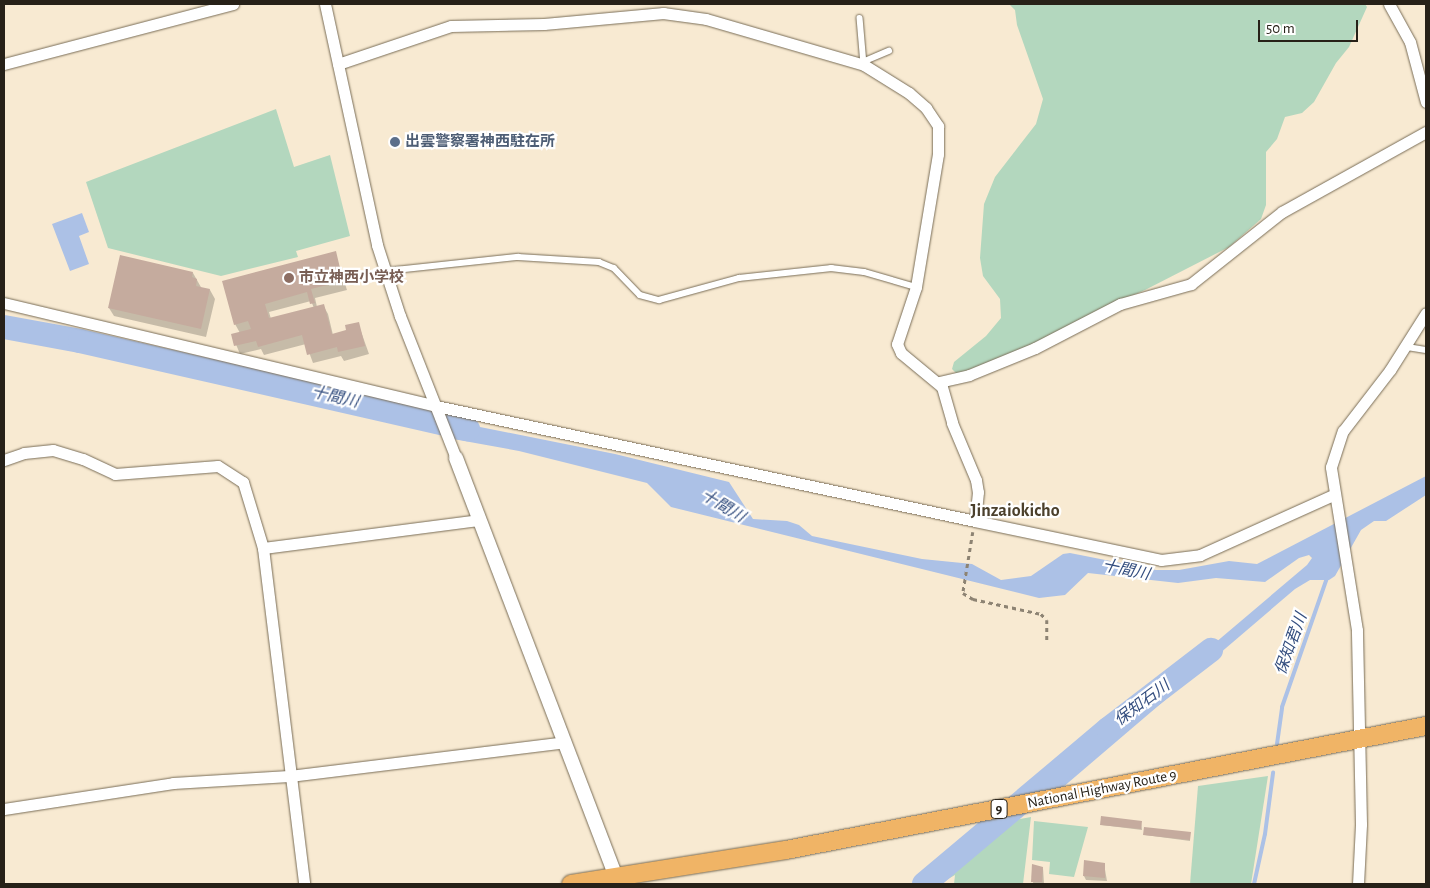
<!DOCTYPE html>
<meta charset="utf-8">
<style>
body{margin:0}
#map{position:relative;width:1430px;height:888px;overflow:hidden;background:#f8ead2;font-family:"Alegreya Sans","Noto Sans JP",sans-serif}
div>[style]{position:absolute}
.green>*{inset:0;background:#b3d7be}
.water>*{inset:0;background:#acc1e6}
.shadow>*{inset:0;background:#0003}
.stream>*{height:4px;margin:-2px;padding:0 2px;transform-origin:2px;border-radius:2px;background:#acc1e6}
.river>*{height:24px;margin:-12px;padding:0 12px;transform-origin:12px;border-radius:12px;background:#acc1e6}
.building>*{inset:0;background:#c5ab9e}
.path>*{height:2.5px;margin-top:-1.25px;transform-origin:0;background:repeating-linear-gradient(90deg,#8d8373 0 4px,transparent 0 8px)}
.roads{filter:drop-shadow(0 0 1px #796d57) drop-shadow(0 0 1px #796d57)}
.service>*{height:5.5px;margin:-2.75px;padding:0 2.75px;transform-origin:2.75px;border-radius:2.75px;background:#fff}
.minor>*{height:11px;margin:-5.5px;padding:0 5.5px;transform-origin:5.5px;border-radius:5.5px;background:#fff}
.tertiary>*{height:14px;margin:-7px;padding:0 7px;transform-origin:7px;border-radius:7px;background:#fff}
.trunk>*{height:18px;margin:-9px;padding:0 9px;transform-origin:9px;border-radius:9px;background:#f0b466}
.dots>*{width:14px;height:14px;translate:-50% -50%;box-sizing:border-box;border:2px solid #fff;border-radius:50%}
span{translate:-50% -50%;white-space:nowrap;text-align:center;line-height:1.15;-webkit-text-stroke:4.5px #fff;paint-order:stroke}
.shield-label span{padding:1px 4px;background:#fff;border:1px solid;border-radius:4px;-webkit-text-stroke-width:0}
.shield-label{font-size:14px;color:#272118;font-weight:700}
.service-label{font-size:15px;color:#4e5e75;font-weight:700}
.left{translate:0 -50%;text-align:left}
.education-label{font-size:15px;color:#785e54;font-weight:700}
.street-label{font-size:15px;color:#272118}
.water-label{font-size:16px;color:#344e7f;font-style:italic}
.quarter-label{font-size:18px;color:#4b402c;font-weight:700}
.frame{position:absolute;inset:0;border:5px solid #272118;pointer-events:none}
.scale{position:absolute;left:1258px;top:20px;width:100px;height:22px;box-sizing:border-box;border:2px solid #272118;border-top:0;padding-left:6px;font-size:15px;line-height:18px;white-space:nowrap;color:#272118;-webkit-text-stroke:4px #fff;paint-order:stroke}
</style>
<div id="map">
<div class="green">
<i style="clip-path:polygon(1009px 4px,1365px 4px,1367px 7px,1349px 47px,1336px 63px,1314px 102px,1302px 113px,1285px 117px,1277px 139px,1266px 152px,1266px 205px,1261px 219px,1229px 247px,1145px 290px,1106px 307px,1030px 347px,957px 374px,952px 369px,954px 362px,986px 336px,1001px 318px,1000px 299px,983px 276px,980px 258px,984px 204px,995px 177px,1036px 124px,1043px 99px,1017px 25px,1015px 10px)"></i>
<i style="clip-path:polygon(276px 109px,294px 167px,330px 155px,350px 236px,296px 251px,298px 257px,221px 276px,108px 248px,86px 182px)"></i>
<i style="clip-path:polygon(1268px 776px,1251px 884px,1190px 884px,1198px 786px)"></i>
<i style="clip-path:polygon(1031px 817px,1023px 884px,954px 884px,955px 875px,941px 883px,944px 873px,999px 823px)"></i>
<i style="clip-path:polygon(1034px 821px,1088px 827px,1074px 877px,1049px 874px,1050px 862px,1032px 860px)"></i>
</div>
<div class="water">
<i style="clip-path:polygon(82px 213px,89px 232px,79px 236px,89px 264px,70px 271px,52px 224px)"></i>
<i style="clip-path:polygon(445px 420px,615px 454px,729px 482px,753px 519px,787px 521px,799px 525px,812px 536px,850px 544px,922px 559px,972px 564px,1001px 580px,1031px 576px,1063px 554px,1070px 553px,1156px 570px,1179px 570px,1229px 561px,1257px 564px,1426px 476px,1426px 495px,1386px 521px,1374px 521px,1361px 530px,1335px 576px,1329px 580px,1310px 580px,1295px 589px,1062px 788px,1039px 792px,1307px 565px,1312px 558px,1309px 555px,1299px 558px,1265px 582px,1216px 578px,1178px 583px,1088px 573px,1065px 595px,1039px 598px,671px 507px,647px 483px,519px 451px,453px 439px)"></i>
</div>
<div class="shadow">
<i style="clip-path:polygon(evenodd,335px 253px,347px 290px,315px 298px,317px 307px,323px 305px,328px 314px,333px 335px,348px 331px,358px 323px,369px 354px,344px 361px,341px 356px,313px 363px,306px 344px,264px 355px,261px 349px,240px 354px,232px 335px,240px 333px,235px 324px,335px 253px,311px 301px,314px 308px,271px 319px,269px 312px,311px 301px)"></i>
<i style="clip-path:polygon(193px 273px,202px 289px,210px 290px,215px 299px,206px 337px,114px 316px,109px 308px)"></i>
<i style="clip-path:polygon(1141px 822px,1142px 830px,1102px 825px)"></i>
<i style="clip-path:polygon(1190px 833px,1190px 841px,1145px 835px)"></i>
<i style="clip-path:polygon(1104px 864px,1107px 881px,1086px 880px,1084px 876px)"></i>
<i style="clip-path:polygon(1043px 868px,1044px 884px,1034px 884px,1032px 881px)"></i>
</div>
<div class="stream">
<i style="left:1277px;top:744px;width:37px;rotate:-82deg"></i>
<i style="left:1282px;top:707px;width:140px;rotate:-70.8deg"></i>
<i style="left:1254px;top:884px;width:51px;rotate:-77.6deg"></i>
<i style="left:1265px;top:834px;width:62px;rotate:-82.5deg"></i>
</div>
<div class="river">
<i style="left:4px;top:327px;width:77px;rotate:10.4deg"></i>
<i style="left:80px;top:341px;width:398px;rotate:12.8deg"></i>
<i style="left:924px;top:884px;width:241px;rotate:-40.1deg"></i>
<i style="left:1108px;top:729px;width:130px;rotate:-37.5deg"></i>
</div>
<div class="building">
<i style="clip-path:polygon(336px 251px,343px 281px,311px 289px,315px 303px,310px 304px,307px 292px,265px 304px,269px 318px,324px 304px,332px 334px,346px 330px,345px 325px,359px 322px,365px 346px,338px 352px,337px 347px,307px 355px,302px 335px,258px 347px,256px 341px,234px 346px,231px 334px,251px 329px,248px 321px,234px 325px,222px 281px)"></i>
<i style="clip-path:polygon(120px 255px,193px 272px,192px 277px,197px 279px,196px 286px,210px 289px,201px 329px,108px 308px)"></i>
<i style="clip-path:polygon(1101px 816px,1142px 821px,1141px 829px,1100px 825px)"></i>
<i style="clip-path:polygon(1144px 827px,1191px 832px,1190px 840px,1143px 835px)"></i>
<i style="clip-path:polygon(1084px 860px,1105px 863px,1105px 878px,1083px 876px)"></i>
<i style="clip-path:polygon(1032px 864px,1043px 867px,1042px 882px,1031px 882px)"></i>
</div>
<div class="path">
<i style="left:973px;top:532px;width:62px;rotate:99.3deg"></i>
<i style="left:963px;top:593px;width:12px;rotate:31deg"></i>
<i style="left:973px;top:599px;width:70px;rotate:12.4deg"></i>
<i style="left:1041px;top:614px;width:8px;rotate:45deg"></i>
<i style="left:1047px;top:620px;width:22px;rotate:90deg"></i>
</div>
<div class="roads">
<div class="service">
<i style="left:860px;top:18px;width:47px;rotate:85.1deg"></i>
<i style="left:865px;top:61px;width:26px;rotate:-23deg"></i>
<i style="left:386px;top:271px;width:133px;rotate:-6.1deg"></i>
<i style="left:518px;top:257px;width:81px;rotate:3.5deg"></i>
<i style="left:599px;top:262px;width:16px;rotate:22deg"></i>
<i style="left:614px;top:268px;width:37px;rotate:46deg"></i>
<i style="left:640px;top:295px;width:20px;rotate:15deg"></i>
<i style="left:659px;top:300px;width:83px;rotate:-15.4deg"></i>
<i style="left:739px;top:278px;width:93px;rotate:-6.2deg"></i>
<i style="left:831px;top:268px;width:33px;rotate:7deg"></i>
<i style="left:864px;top:272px;width:54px;rotate:16.1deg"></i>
<i style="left:1407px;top:347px;width:19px;rotate:9deg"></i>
</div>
<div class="minor">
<i style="left:325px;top:4px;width:247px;rotate:77.8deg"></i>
<i style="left:377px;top:245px;width:75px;rotate:72.1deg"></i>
<i style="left:400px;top:316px;width:153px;rotate:68.5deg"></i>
<i style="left:1389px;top:4px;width:43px;rotate:61.1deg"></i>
<i style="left:1410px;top:42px;width:62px;rotate:75.1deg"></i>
<i style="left:4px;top:64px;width:237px;rotate:-14.7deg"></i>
<i style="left:338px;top:64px;width:119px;rotate:-18.6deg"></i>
<i style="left:451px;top:26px;width:93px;rotate:-1.2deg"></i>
<i style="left:544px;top:24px;width:120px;rotate:-5.3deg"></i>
<i style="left:663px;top:13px;width:43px;rotate:7.9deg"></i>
<i style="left:706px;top:19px;width:165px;rotate:16.2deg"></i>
<i style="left:864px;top:65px;width:53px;rotate:31.9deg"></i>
<i style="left:909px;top:93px;width:23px;rotate:41deg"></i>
<i style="left:926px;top:108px;width:22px;rotate:56deg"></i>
<i style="left:938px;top:126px;width:28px;rotate:90deg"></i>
<i style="left:938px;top:154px;width:135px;rotate:99.4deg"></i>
<i style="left:916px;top:287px;width:60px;rotate:108.4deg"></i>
<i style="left:897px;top:344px;width:10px;rotate:66deg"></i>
<i style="left:901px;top:353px;width:53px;rotate:39.7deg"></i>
<i style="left:942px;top:387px;width:37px;rotate:74deg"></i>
<i style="left:952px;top:423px;width:62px;rotate:67.2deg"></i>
<i style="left:976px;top:480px;width:12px;rotate:81deg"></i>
<i style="left:978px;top:492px;width:29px;rotate:96deg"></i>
<i style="left:975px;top:521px;width:190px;rotate:11.8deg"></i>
<i style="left:1161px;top:560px;width:39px;rotate:-7deg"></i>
<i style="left:1200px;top:555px;width:146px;rotate:-24.3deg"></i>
<i style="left:4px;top:303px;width:444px;rotate:13.4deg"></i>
<i style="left:436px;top:406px;width:551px;rotate:12.04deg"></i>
<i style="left:939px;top:382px;width:31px;rotate:-13deg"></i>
<i style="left:969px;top:375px;width:71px;rotate:-22.2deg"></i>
<i style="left:1035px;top:348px;width:96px;rotate:-27.4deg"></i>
<i style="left:1120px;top:304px;width:74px;rotate:-15.7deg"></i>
<i style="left:1191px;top:284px;width:116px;rotate:-38.4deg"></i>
<i style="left:1282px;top:212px;width:165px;rotate:-29.1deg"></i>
<i style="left:4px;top:460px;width:21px;rotate:-19deg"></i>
<i style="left:24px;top:453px;width:29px;rotate:-6deg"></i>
<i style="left:53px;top:450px;width:31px;rotate:17deg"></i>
<i style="left:83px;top:459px;width:35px;rotate:25deg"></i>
<i style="left:115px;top:474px;width:103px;rotate:-4.4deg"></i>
<i style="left:218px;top:466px;width:30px;rotate:33deg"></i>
<i style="left:243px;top:482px;width:69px;rotate:73.1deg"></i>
<i style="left:263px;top:548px;width:338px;rotate:83deg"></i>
<i style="left:263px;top:548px;width:219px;rotate:-7.4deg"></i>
<i style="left:4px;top:809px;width:171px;rotate:-8.7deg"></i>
<i style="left:173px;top:783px;width:116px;rotate:-3.5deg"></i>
<i style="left:289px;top:776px;width:278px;rotate:-7deg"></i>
<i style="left:1358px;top:884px;width:60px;rotate:-87.1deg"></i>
<i style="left:1361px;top:824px;width:194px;rotate:-91.2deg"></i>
<i style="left:1357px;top:630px;width:165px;rotate:-99.1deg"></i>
<i style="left:1331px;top:467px;width:38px;rotate:-72deg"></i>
<i style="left:1343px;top:431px;width:77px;rotate:-52.4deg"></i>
<i style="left:1390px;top:370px;width:67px;rotate:-57.7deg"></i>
</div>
<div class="tertiary">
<i style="left:456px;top:458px;width:449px;rotate:69.1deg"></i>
</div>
<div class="trunk">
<i style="left:571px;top:884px;width:218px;rotate:-9deg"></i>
<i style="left:786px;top:850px;width:652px;rotate:-10.97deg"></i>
</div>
</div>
<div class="dots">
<i style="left:395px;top:142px;background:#5c6f8a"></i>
<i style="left:289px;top:278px;background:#8d6e63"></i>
</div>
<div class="shield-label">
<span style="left:999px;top:809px">9</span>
</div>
<div class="service-label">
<span class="left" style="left:405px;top:142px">出雲警察署神西駐在所</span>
</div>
<div class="education-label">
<span class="left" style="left:299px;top:278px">市立神西小学校</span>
</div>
<div class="street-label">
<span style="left:1102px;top:789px;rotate:-11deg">National Highway Route 9</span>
</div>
<div class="water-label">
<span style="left:335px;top:397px;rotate:13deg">十間川</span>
<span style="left:723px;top:506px;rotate:31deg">十間川</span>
<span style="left:1126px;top:570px;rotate:12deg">十間川</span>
<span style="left:1291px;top:644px;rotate:-70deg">保知君川</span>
<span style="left:1142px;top:703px;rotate:-37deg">保知石川</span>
</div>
<div class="quarter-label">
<span style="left:1015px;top:511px">Jinzaiokicho</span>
</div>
<div class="frame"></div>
<div class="scale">50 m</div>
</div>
